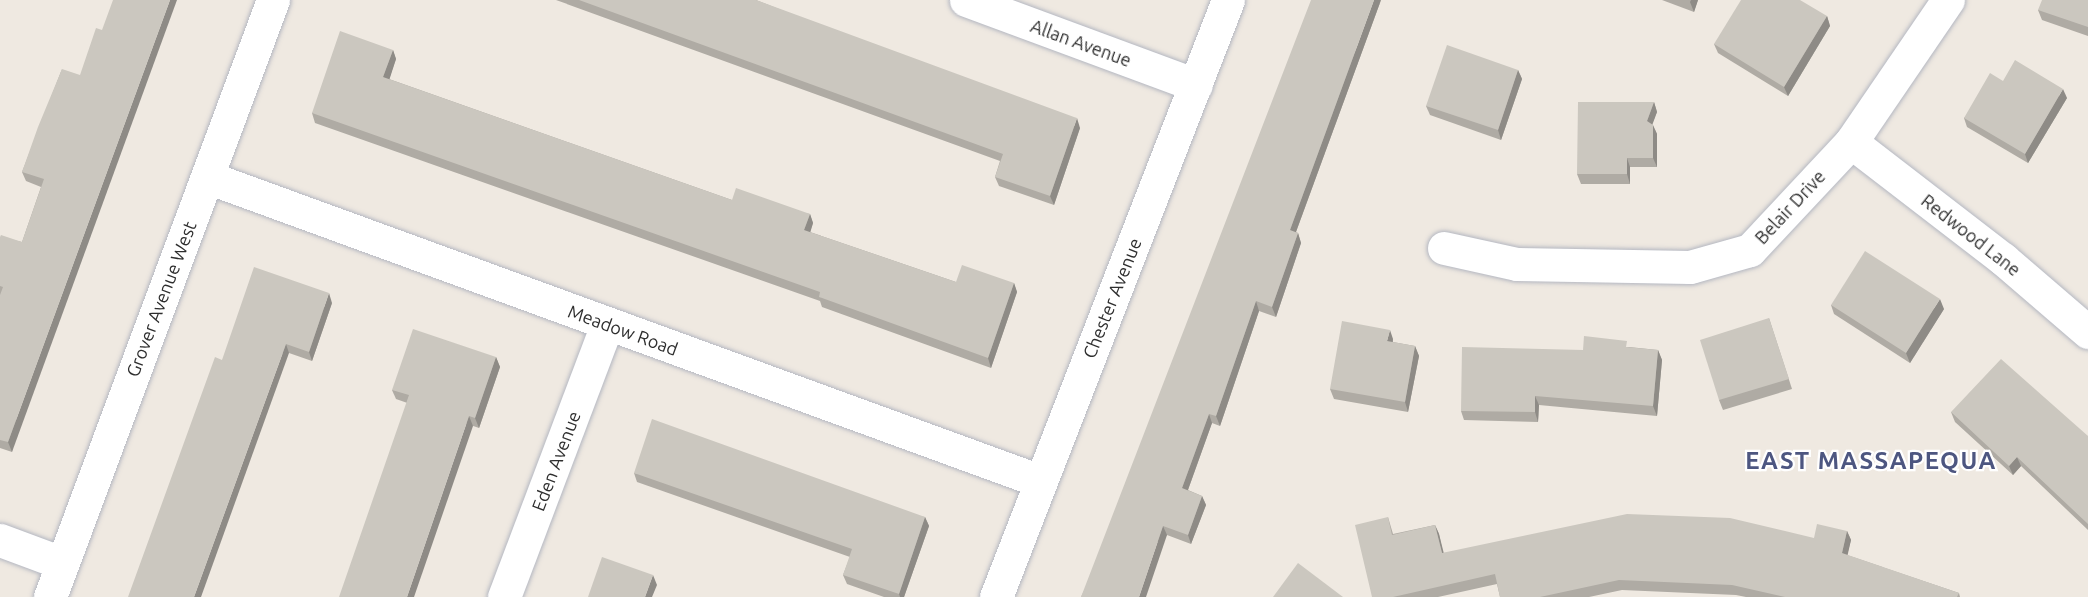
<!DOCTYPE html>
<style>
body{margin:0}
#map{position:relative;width:2088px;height:597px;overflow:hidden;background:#efe9e1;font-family:Ubuntu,sans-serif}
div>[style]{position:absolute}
.roads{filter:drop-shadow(0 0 2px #b4b7c1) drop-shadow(0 0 2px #b4b7c1)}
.minor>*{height:33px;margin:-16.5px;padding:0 16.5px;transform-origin:16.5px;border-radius:16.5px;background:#fff}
.wall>*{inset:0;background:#afaba4}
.shaded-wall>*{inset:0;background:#8e8b86}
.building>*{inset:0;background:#cbc7bf}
span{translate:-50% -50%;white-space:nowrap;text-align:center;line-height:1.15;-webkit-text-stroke:4.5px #fff;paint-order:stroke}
.street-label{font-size:18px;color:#2e2e2e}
.district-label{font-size:24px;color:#4d5680;font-weight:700;letter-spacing:1.5px}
</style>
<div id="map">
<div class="roads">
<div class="minor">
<i style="left:966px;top:0;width:245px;rotate:20.3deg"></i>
<i style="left:1851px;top:142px;width:192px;rotate:37.6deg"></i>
<i style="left:2003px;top:259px;width:112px;rotate:40.7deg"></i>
<i style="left:207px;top:177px;width:887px;rotate:20.05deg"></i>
<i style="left:1444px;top:248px;width:75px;rotate:12.4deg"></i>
<i style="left:1517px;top:264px;width:173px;rotate:1deg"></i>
<i style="left:1690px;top:267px;width:62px;rotate:-15.8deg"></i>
<i style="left:1750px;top:250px;width:148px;rotate:-46.9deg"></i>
<i style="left:1851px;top:142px;width:172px;rotate:-55.7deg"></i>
<i style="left:0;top:540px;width:66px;rotate:20.4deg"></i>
<i style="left:50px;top:597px;width:637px;rotate:-69.52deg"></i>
<i style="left:504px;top:597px;width:292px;rotate:-69.3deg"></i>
<i style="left:996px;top:597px;width:640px;rotate:-68.76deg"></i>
</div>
</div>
<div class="wall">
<i style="clip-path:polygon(556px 0,756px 0,1080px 128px,1054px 205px,999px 186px,995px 177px,1000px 161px)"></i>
<i style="clip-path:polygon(1381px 0,1296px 232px,1298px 233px,1301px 243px,1276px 317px,1259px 311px,1220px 426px,1212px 423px,1188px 490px,1202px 496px,1206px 505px,1191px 544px,1167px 535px,1081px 597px)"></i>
<i style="clip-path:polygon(1662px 0,1698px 0,1694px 12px)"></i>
<i style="clip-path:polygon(2088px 0,2088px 36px,2042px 20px,2038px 10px)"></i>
<i style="clip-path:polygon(1827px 16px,1830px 26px,1788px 96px,1718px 53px,1714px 44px)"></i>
<i style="clip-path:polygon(393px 50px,396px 59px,389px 79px,732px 200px,810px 214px,813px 223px,810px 232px,956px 282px,1014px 283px,1017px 292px,991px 368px,822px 307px,820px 301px,315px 123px,312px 113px)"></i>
<i style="clip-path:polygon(62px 69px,12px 452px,0 448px,0 237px,22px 242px,41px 187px,26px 181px,22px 172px)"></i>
<i style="clip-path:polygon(1518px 70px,1522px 79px,1501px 140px,1430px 115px,1426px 106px)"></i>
<i style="clip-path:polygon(2003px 81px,2067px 98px,2028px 163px,1967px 127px,1964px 118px)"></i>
<i style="clip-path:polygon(1654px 102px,1657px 112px,1652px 124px,1657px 134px,1657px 167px,1630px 167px,1630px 184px,1581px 184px,1577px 174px)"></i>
<i style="clip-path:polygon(332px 303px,312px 361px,289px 353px,222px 360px)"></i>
<i style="clip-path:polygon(1831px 305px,1944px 309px,1910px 363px,1834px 314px)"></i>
<i style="clip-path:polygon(1769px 318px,1792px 389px,1723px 410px,1719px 400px)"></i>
<i style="clip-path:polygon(1393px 339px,1393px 342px,1415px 346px,1419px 356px,1408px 412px,1334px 399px,1330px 389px)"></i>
<i style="clip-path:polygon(1629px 347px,1658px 350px,1662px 360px,1657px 416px,1539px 405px,1538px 422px,1464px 420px,1461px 411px,1583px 350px)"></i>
<i style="clip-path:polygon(496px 357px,500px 367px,479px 428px,396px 399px,392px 390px)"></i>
<i style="clip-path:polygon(1951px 412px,2088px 436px,2088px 530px,2021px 466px,2013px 475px,1955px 422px)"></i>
<i style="clip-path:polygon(634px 473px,925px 517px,929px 526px,904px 597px,884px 597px,847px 584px,843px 575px,850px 557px,637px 482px)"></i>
<i style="clip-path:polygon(1388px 517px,1393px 534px,1435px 525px,1439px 534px,1443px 553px,1814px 538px,1847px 531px,1851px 540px,1847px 555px,1959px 593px,1960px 597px,1746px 597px,1736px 595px,1622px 590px,1589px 597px,1500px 597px,1497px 584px,1438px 597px,1372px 597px)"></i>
</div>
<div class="shaded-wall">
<i style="clip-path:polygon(170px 0,177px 0,12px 452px,8px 442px)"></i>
<i style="clip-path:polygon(1374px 0,1381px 0,1293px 240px,1290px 230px)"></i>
<i style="clip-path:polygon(1691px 0,1698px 0,1694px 12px,1690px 2px)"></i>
<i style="clip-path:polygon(1827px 16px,1830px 26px,1788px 96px,1784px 87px)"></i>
<i style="clip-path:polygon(393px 50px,396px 59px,387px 87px,383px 77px)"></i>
<i style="clip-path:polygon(1518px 70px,1522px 79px,1501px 140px,1498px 130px)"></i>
<i style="clip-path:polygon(2063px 89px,2067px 98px,2028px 163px,2025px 154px)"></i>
<i style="clip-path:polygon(1654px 102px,1657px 112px,1650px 131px,1647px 121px)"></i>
<i style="clip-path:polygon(1077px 118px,1080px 128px,1054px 205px,1050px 196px)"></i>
<i style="clip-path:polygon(1653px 125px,1657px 134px,1657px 167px,1653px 158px)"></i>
<i style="clip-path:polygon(1627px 158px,1630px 167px,1630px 184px,1627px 174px)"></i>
<i style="clip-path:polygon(810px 214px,813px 223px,808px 240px,804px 230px)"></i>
<i style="clip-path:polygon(1298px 233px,1301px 243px,1276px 317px,1272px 307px)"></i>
<i style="clip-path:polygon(1014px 283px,1017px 292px,991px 368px,988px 358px)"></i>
<i style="clip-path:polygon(329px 293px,332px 303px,312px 361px,309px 352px)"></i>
<i style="clip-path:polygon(1940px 299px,1944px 309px,1910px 363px,1906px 353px)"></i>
<i style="clip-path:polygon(1256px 301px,1259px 311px,1220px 426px,1216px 416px)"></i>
<i style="clip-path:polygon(1390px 330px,1393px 339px,1391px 351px,1387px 341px)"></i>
<i style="clip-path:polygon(286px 344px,289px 353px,201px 597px,194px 597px)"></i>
<i style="clip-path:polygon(1415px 346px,1419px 356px,1408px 412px,1405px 402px)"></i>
<i style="clip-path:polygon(1658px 350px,1662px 360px,1657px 416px,1653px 406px)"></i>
<i style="clip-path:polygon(496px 357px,500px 367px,479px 428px,475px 418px)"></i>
<i style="clip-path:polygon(1535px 396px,1539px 405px,1538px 422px,1535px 412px)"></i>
<i style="clip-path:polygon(1209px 414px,1212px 423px,1185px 498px,1182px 488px)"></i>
<i style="clip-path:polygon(469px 416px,473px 426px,414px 597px,407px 597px)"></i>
<i style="clip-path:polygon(2017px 457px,2021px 466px,2013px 475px,2009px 466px)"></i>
<i style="clip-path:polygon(1202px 496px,1206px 505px,1191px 544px,1188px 535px)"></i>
<i style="clip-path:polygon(925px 517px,929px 526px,904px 597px,900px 597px,899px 594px)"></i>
<i style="clip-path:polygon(1435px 525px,1439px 534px,1446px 562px,1442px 553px)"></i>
<i style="clip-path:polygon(1163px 526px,1167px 535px,1146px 597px,1139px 597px)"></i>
<i style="clip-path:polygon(1847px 531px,1851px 540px,1846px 562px,1842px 553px)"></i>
<i style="clip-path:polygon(653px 575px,657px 585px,652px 597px,645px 597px)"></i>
</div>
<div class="building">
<i style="clip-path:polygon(113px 0,170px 0,8px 442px,0 440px,0 295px,3px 287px,0 286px,0 237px,1px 235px,22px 242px,44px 179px,22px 172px,38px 127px,62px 69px,80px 75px,96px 28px,102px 30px)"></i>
<i style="clip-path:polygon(579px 0,756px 0,1077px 118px,1050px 196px,995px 177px,1003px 154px)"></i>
<i style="clip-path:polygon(1311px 0,1374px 0,1290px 230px,1298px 233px,1272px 307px,1256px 301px,1216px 416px,1209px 414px,1182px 488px,1202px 496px,1188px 535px,1163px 526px,1139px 597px,1081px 597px)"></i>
<i style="clip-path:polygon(1741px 0,1800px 0,1827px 16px,1784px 87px,1714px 44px)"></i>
<i style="clip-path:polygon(2042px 0,2088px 0,2088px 27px,2038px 10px)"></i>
<i style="clip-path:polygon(340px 31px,393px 50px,383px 77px,732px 200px,736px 188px,810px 214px,804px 230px,956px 282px,962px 265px,1014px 283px,988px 358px,819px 297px,820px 292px,312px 113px)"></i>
<i style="clip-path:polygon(1447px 45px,1518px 70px,1498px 130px,1426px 106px)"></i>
<i style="clip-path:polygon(2015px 60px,2063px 89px,2025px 154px,1964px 118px,1990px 73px,2003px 81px)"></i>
<i style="clip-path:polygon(1578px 102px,1654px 102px,1647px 121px,1653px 125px,1653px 158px,1627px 158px,1627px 174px,1577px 174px)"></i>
<i style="clip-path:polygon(1865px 251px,1940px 299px,1906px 353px,1831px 305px)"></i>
<i style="clip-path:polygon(254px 267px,329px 293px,309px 352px,286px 344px,194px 597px,128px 597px,215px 357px,222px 360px)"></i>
<i style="clip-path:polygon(1769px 318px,1789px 379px,1719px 400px,1700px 340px)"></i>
<i style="clip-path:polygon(1342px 321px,1390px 330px,1387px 341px,1415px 346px,1405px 402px,1330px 389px)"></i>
<i style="clip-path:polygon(413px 329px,496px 357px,475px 418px,469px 416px,407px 597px,339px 597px,409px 395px,392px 390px)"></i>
<i style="clip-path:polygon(1584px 336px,1627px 341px,1626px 347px,1658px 350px,1653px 406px,1535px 396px,1535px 412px,1461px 411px,1462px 347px,1583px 350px)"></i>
<i style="clip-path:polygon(2001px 359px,2088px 436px,2088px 524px,2017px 457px,2009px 466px,1951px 412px)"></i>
<i style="clip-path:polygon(652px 419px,925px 517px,899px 594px,843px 575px,852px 549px,634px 473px)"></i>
<i style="clip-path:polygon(1627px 514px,1730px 518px,1814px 538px,1817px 524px,1847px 531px,1842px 553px,1959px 593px,1957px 597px,1785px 597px,1732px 585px,1619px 580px,1540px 597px,1500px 597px,1495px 574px,1393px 597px,1372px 597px,1355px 525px,1388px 517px,1392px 535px,1435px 525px,1442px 553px)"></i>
<i style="clip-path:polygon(602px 557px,653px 575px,645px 597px,588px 597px)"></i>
<i style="clip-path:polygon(1298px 563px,1343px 597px,1273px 597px)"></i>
</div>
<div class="street-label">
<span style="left:1081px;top:43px;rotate:20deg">Allan Avenue</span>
<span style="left:1790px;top:207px;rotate:-47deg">Belair Drive</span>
<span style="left:1971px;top:235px;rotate:38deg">Redwood Lane</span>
<span style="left:1112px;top:298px;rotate:-68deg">Chester Avenue</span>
<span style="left:161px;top:299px;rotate:-69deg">Grover Avenue West</span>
<span style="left:623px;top:330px;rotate:20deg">Meadow Road</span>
<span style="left:556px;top:461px;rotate:-69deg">Eden Avenue</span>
</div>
<div class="district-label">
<span style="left:1871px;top:461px">EAST MASSAPEQUA</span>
</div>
</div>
